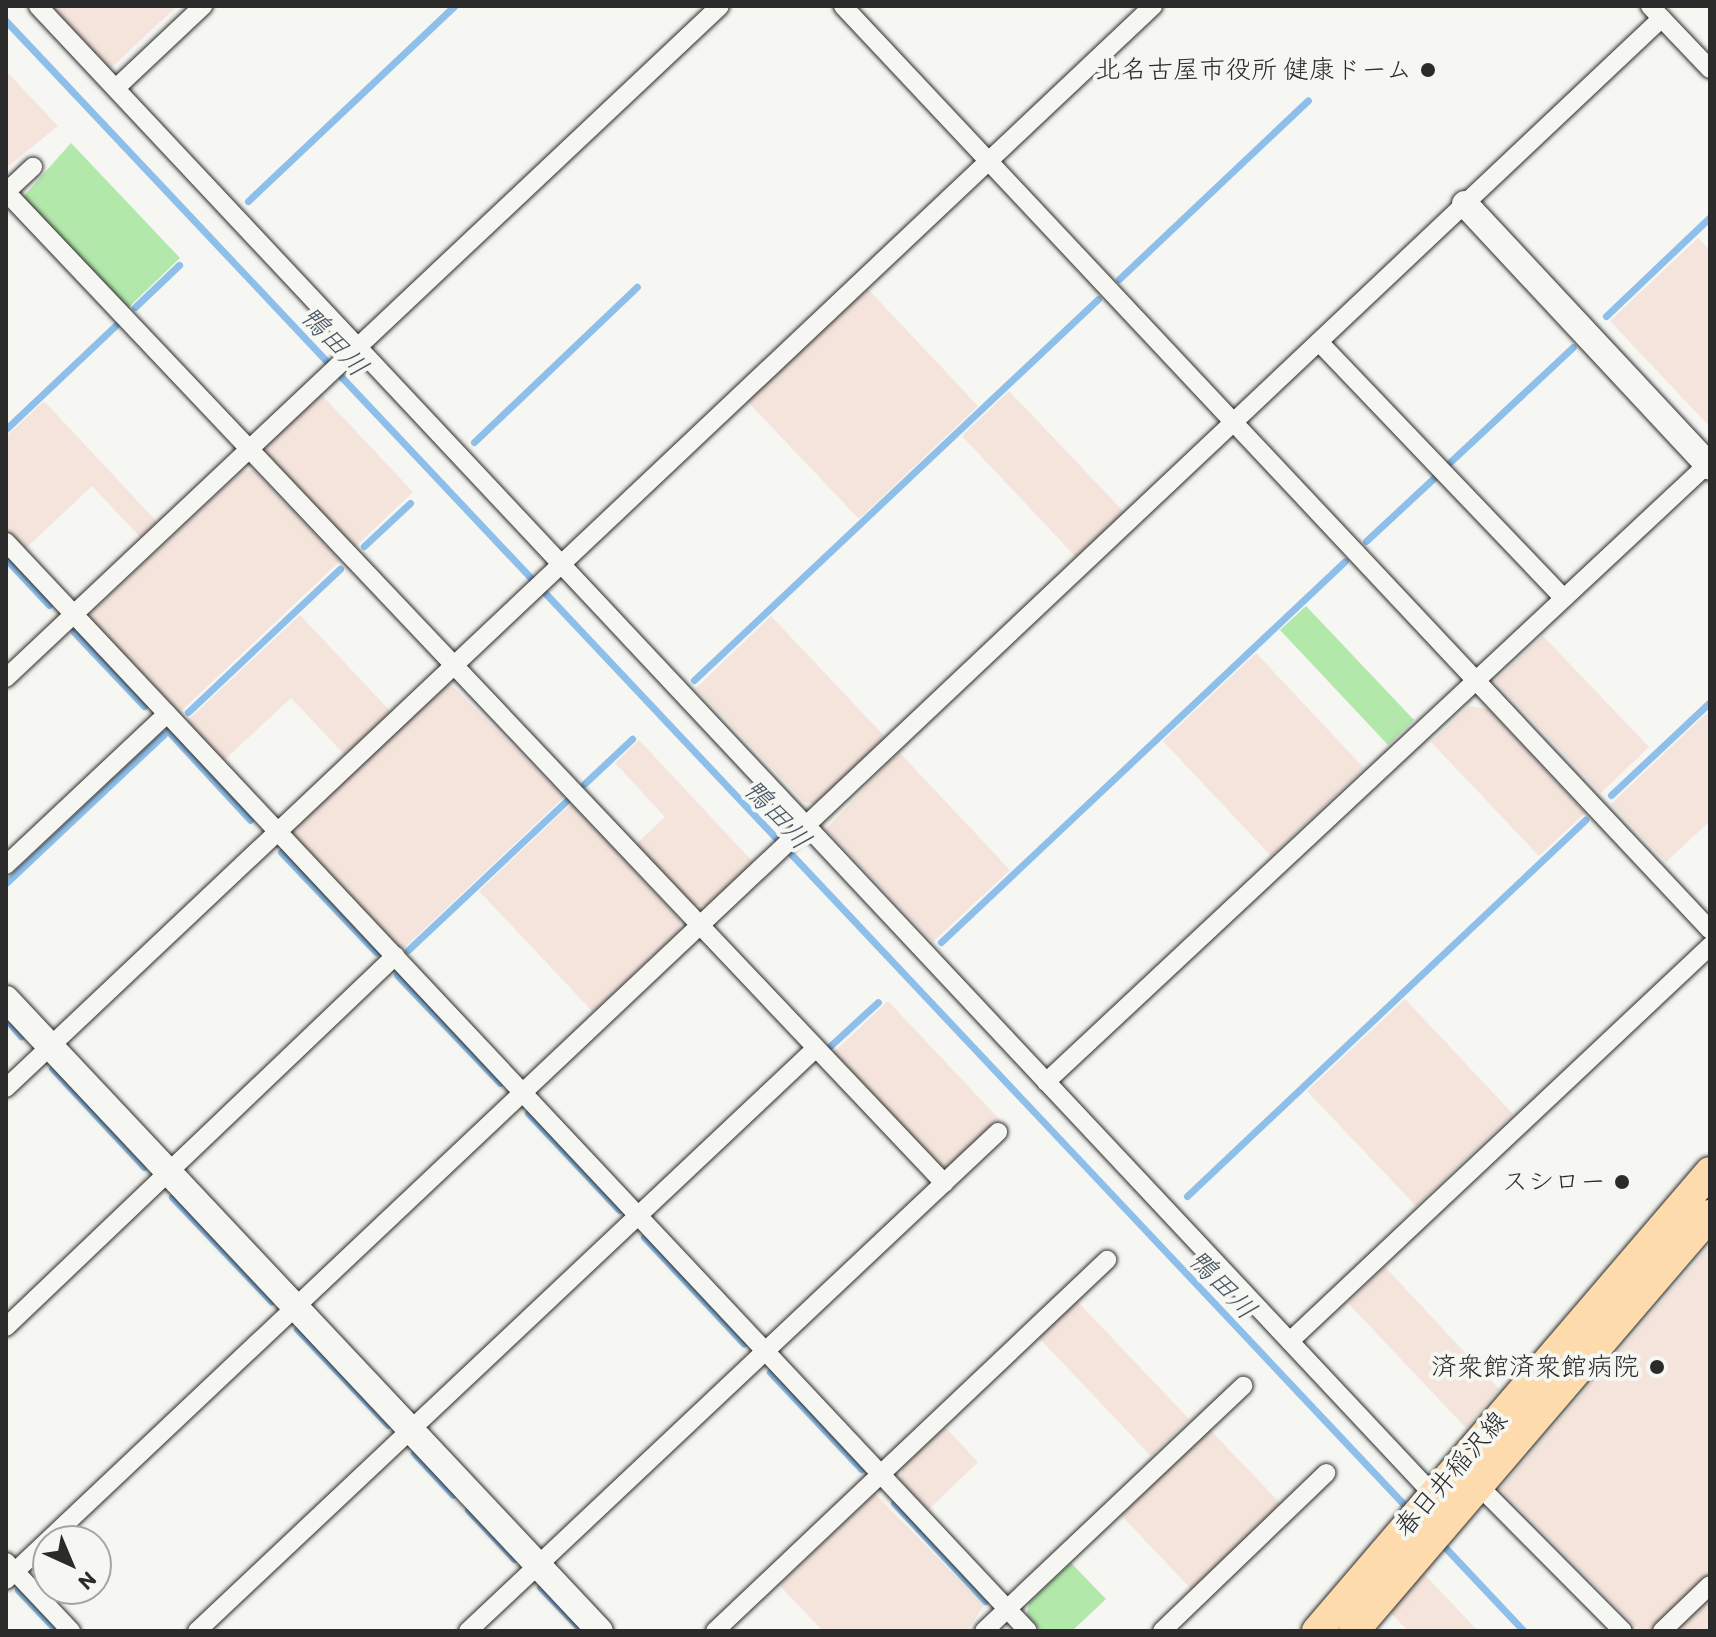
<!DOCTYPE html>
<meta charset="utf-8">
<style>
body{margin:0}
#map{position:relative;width:1716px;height:1637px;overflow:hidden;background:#f6f6f2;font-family:Itim,"Klee One",sans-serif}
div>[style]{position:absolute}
.built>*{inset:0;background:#f4e4dc}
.green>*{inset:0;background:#b2e9ab}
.stream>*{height:7px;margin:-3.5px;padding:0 3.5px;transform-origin:3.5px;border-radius:3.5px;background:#8ebfea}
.roads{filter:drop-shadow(0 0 2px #2b2b2b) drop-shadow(0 0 2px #2b2b2b)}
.street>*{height:18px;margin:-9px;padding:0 9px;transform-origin:9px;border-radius:9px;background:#f6f6f2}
.secondary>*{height:26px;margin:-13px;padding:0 13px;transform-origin:13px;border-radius:13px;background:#f6f6f2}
.primary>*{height:30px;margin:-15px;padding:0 15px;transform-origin:15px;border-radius:15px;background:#fedbac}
.dots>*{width:22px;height:22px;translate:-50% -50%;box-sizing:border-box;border:4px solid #f6f6f2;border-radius:50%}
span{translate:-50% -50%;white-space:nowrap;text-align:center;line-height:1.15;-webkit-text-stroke:8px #f6f6f2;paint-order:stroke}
.poi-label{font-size:26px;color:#2b2b2b}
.right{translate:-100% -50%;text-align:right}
.street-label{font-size:26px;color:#2b2b2b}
.water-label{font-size:28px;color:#495764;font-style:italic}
.frame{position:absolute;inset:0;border:8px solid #2b2b2b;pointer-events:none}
.north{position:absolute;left:32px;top:1525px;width:80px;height:80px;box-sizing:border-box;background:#f6f6f2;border:2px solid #a5a5a2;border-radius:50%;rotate:136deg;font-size:22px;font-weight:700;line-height:32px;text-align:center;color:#2b2b2b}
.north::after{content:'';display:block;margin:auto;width:28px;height:36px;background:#2b2b2b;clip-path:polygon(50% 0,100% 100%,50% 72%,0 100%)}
</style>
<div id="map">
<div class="built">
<i style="clip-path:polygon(50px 6px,177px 6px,110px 69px)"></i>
<i style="clip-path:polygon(6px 71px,58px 126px,6px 168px)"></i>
<i style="clip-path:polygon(1698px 238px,1710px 251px,1710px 427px,1610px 321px)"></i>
<i style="clip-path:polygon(867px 288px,978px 406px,859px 519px,747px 401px)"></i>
<i style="clip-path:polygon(1009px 391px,1124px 512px,1076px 557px,962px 436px)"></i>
<i style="clip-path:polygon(320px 393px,413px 492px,354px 548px,266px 455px,268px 442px)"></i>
<i style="clip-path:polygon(44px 401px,158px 523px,141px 538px,92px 486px,24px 550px,6px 530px,6px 437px)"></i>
<i style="clip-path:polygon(253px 470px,340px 561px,177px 715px,90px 622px,92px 612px,242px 471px)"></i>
<i style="clip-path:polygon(300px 615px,391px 712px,345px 755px,291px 698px,223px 761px,186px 722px)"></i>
<i style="clip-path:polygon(771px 616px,886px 738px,815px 804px,804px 802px,696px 688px)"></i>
<i style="clip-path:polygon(1543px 636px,1649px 747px,1601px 793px,1495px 681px)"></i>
<i style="clip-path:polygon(1256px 653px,1364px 768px,1271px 856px,1163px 741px)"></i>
<i style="clip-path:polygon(448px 682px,564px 797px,400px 952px,293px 838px,294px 828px)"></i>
<i style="clip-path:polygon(1469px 706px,1488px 709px,1585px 813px,1539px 856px,1431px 742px)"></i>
<i style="clip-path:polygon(1710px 710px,1710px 821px,1666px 862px,1611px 804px)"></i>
<i style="clip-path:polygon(639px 740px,754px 863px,708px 906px,694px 905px,636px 844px,665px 817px,615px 763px)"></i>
<i style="clip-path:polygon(899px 752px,1010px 870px,933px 942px,826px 829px)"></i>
<i style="clip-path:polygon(571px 804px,680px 920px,679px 931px,593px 1012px,479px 891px)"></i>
<i style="clip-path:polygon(1405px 999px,1513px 1114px,1416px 1206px,1307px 1091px)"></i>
<i style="clip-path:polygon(888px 1001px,1000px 1120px,950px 1167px,937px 1167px,831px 1055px)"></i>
<i style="clip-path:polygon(1710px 1245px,1710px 1631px,1640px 1631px,1500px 1489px)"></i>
<i style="clip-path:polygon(1385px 1267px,1499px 1389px,1466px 1428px,1348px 1303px)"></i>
<i style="clip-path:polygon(1077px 1301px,1189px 1419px,1151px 1456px,1039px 1338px)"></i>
<i style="clip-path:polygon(945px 1427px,978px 1462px,928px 1510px,900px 1480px,903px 1467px)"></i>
<i style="clip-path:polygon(1210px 1430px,1282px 1505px,1192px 1590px,1121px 1515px)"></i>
<i style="clip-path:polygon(875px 1494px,984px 1605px,967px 1631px,823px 1631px,779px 1585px)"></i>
<i style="clip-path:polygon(1423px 1573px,1478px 1631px,1408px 1631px,1390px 1612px)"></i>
</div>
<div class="green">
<i style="clip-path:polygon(71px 143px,180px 258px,128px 308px,23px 197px)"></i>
<i style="clip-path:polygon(1306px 606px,1414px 720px,1388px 745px,1280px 630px)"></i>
<i style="clip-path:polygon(1071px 1563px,1106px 1599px,1072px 1631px,1042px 1631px,1027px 1615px,1029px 1603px)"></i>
</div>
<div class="stream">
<i style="left:6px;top:21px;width:2046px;rotate:46.7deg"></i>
<i style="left:248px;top:201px;width:284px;rotate:-43.4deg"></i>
<i style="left:1119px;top:279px;width:260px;rotate:-43.4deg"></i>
<i style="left:135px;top:307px;width:61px;rotate:-43.7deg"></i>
<i style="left:1606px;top:316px;width:144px;rotate:-43.6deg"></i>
<i style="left:6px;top:429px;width:151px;rotate:-43.4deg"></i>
<i style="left:474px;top:442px;width:225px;rotate:-43.6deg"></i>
<i style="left:1450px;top:462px;width:168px;rotate:-43.1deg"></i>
<i style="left:1366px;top:541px;width:96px;rotate:-42.9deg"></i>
<i style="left:364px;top:546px;width:63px;rotate:-43.1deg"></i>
<i style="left:6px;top:559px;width:63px;rotate:46.9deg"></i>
<i style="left:74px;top:632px;width:102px;rotate:46.6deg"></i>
<i style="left:694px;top:680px;width:555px;rotate:-43.32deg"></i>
<i style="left:188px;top:712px;width:209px;rotate:-43.3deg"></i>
<i style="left:168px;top:731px;width:121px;rotate:47.3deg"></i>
<i style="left:584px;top:784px;width:66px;rotate:-43.2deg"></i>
<i style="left:1611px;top:795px;width:136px;rotate:-43.2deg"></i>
<i style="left:281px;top:852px;width:138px;rotate:46.5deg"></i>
<i style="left:6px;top:883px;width:217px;rotate:-43.3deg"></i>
<i style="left:941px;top:942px;width:555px;rotate:-43.32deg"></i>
<i style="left:408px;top:950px;width:217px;rotate:-43.3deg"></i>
<i style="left:397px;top:975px;width:149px;rotate:46.4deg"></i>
<i style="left:6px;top:1019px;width:23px;rotate:49deg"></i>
<i style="left:830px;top:1046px;width:65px;rotate:-42.5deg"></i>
<i style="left:52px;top:1068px;width:135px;rotate:47.1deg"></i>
<i style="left:528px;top:1113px;width:133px;rotate:46.8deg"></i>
<i style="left:1187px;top:1196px;width:548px;rotate:-43.37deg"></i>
<i style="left:172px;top:1197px;width:144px;rotate:46.4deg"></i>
<i style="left:644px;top:1237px;width:146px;rotate:46.9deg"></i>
<i style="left:297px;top:1329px;width:132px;rotate:46.5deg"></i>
<i style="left:770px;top:1372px;width:133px;rotate:46.8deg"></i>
<i style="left:414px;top:1453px;width:57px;rotate:47.1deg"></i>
<i style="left:894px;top:1503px;width:134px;rotate:47.1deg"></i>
<i style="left:468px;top:1510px;width:67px;rotate:46.8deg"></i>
<i style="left:1440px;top:1542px;width:122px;rotate:46.7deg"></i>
<i style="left:540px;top:1587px;width:61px;rotate:46.3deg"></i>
<i style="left:18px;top:1590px;width:57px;rotate:46.4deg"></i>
</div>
<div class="roads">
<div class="street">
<i style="left:38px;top:6px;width:2040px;rotate:46.85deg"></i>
<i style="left:843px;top:6px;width:1267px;rotate:46.82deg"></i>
<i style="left:1650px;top:6px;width:87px;rotate:46.4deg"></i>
<i style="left:116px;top:88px;width:120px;rotate:-43.3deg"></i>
<i style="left:6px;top:192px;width:1365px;rotate:46.57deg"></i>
<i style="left:6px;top:192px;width:37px;rotate:-43deg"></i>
<i style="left:1319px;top:342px;width:354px;rotate:46.3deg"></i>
<i style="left:6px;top:542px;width:1493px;rotate:46.82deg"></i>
<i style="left:6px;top:678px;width:980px;rotate:-43.26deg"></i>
<i style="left:6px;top:865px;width:221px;rotate:-43.2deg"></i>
<i style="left:1046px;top:1082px;width:908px;rotate:-43.04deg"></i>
<i style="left:6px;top:1088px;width:1577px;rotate:-43.33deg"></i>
<i style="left:6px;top:1327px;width:538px;rotate:-43.64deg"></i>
<i style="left:1290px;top:1341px;width:577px;rotate:-43.24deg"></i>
<i style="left:1479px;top:1486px;width:204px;rotate:45.2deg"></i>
<i style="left:6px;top:1562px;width:95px;rotate:46.7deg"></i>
<i style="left:6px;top:1580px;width:2276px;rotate:-43.33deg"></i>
<i style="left:197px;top:1631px;width:850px;rotate:-43.28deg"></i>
<i style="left:468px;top:1631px;width:728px;rotate:-43.27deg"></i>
<i style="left:715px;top:1631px;width:540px;rotate:-43.42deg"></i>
<i style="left:984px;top:1631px;width:357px;rotate:-43.4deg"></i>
<i style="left:1162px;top:1631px;width:228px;rotate:-43.9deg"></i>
<i style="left:1662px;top:1631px;width:66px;rotate:-43.8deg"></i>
</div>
<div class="secondary">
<i style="left:1465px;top:204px;width:359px;rotate:47deg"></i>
<i style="left:6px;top:999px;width:867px;rotate:46.78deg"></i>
</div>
<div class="primary">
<i style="left:1317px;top:1631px;width:604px;rotate:-49.43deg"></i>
<i style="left:1354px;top:1631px;width:548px;rotate:-49.44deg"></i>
</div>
</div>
<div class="dots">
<i style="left:1428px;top:70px;background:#2b2b2b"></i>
<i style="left:1622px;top:1182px;background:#2b2b2b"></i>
<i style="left:1657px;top:1367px;background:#2b2b2b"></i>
</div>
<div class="poi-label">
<span class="right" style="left:1412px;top:70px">北名古屋市役所 健康ドーム</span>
<span class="right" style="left:1606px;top:1182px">スシロー</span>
<span class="right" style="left:1639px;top:1367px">済衆館済衆館病院</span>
</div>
<div class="street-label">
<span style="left:1451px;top:1474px;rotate:-49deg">春日井稲沢線</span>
</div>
<div class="water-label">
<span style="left:335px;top:341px;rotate:47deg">鴨田川</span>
<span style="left:778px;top:814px;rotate:47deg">鴨田川</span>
<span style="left:1223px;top:1284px;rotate:46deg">鴨田川</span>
</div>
<div class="frame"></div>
<div class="north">N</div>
</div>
